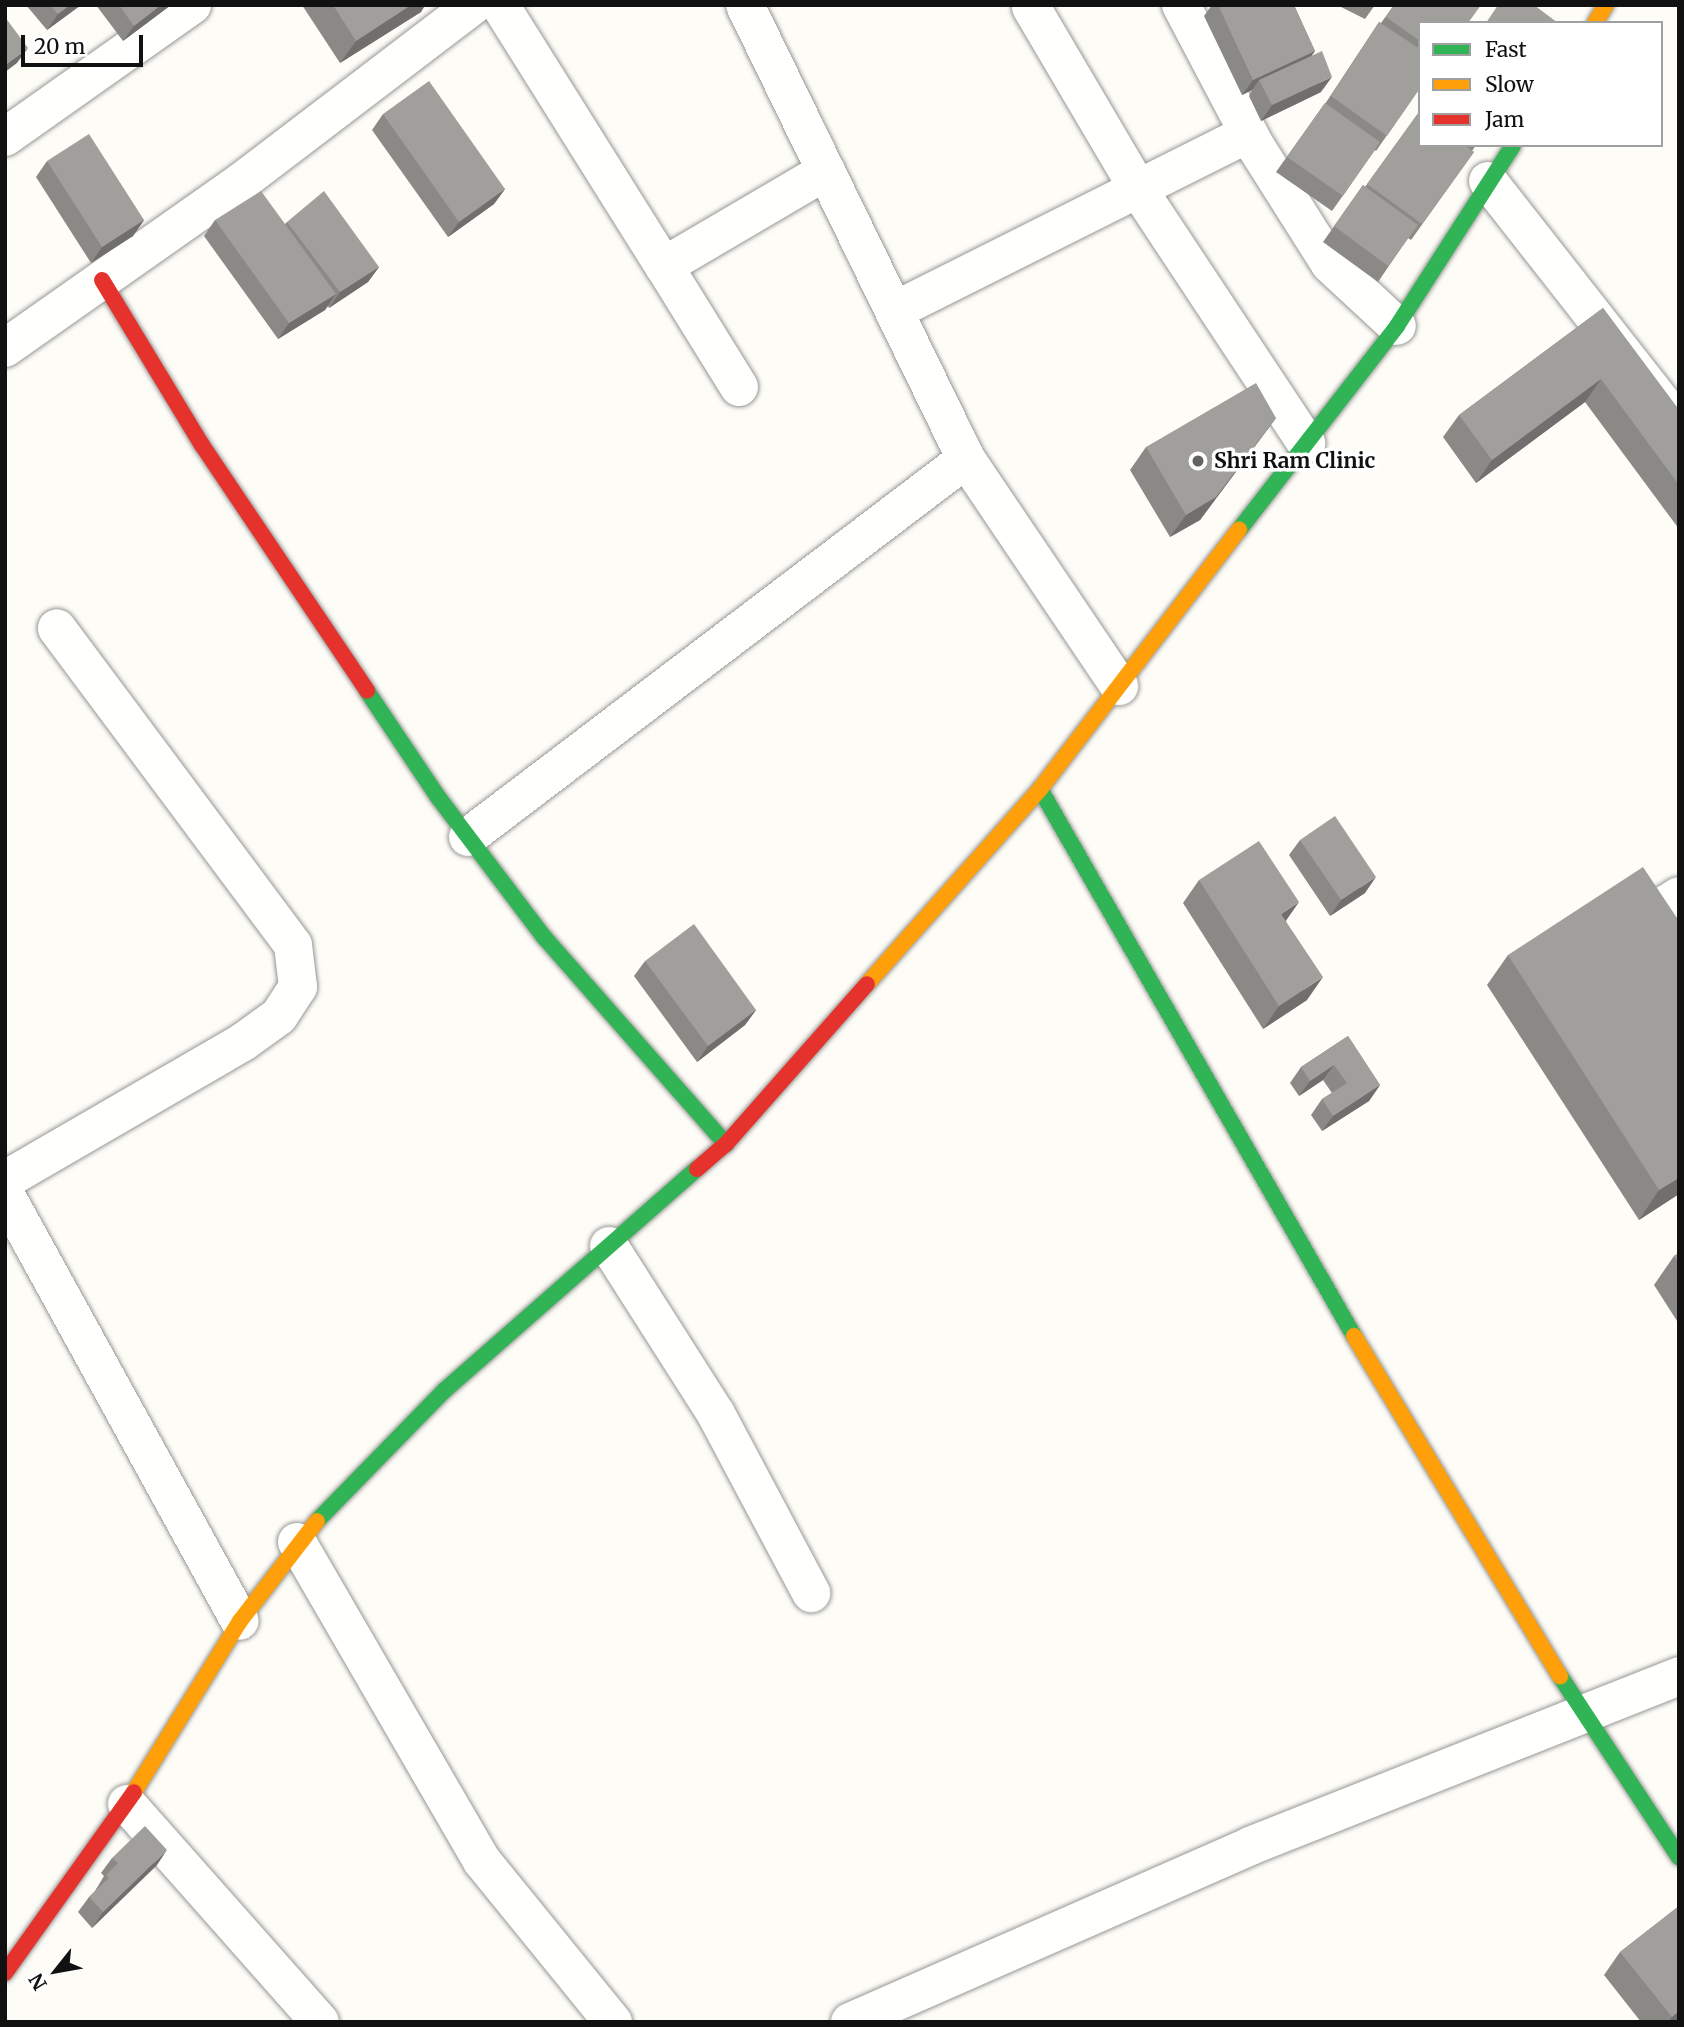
<!DOCTYPE html>
<style>
body{margin:0}
#map{position:relative;width:1684px;height:2027px;overflow:hidden;background:#fdfcf7;font-family:Merriweather,serif}
div>[style]{position:absolute}
.roads{filter:drop-shadow(0 0 2px #979795) drop-shadow(0 0 2px #979795)}
.street>*{height:38px;margin:-19px;padding:0 19px;transform-origin:19px;border-radius:19px;background:#fffffe}
.fast>*{height:16px;margin:-8px;padding:0 8px;transform-origin:8px;border-radius:8px;background:#30b455}
.slow>*{height:16px;margin:-8px;padding:0 8px;transform-origin:8px;border-radius:8px;background:#ff9f0a}
.jam>*{height:16px;margin:-8px;padding:0 8px;transform-origin:8px;border-radius:8px;background:#e5322d}
.wall>*{inset:0;background:#8a8986}
.shaded-wall>*{inset:0;background:#716f6d}
.building>*{inset:0;background:#a19f9c}
.dots>*{width:19px;height:19px;translate:-50% -50%;box-sizing:border-box;border:4px solid #fff;border-radius:50%}
span{translate:-50% -50%;white-space:nowrap;text-align:center;line-height:1.15;-webkit-text-stroke:7px #fff;paint-order:stroke}
.poi-label{font-size:21px;color:#111;font-weight:700}
.left{translate:0 -50%;text-align:left}
.frame{position:absolute;inset:0;border:7px solid #111;pointer-events:none}
.legend{position:absolute;left:1418px;top:21px;width:245px;height:126px;box-sizing:border-box;background:#fff;border:2px solid #a0a0a0;margin:0;padding:9px 12px;list-style:none;font-size:21px;color:#111}
.legend li{display:flex;align-items:center;gap:14px;height:35px}
.legend b{width:35px;border:2px solid #a0a0a0}
.north{position:absolute;left:21px;top:1936px;width:70px;height:70px;-webkit-text-stroke:5px #fff;paint-order:stroke;rotate:239deg;font-size:19px;font-weight:700;line-height:28px;text-align:center;color:#111}
.north::after{content:'';display:block;margin:auto;width:24px;height:32px;background:#111;clip-path:polygon(50% 0,100% 100%,50% 72%,0 100%)}
.scale{position:absolute;left:21px;top:35px;width:122px;height:32px;box-sizing:border-box;border:4px solid #111;border-top:0;padding-left:9px;font-size:21px;line-height:24px;white-space:nowrap;color:#111;-webkit-text-stroke:5px #fff;paint-order:stroke}
</style>
<div id="map">
<div class="roads">
<div class="street">
<i style="left:500px;top:5px;width:308px;rotate:57.9deg"></i>
<i style="left:745px;top:5px;width:505px;rotate:64.04deg"></i>
<i style="left:966px;top:459px;width:274px;rotate:56deg"></i>
<i style="left:1181px;top:5px;width:161px;rotate:62.2deg"></i>
<i style="left:1256px;top:147px;width:138px;rotate:57.7deg"></i>
<i style="left:1330px;top:264px;width:91px;rotate:42.8deg"></i>
<i style="left:1031px;top:7px;width:211px;rotate:59.5deg"></i>
<i style="left:1138px;top:189px;width:305px;rotate:56.5deg"></i>
<i style="left:5px;top:137px;width:229px;rotate:-35.2deg"></i>
<i style="left:1488px;top:181px;width:310px;rotate:51.9deg"></i>
<i style="left:896px;top:310px;width:394px;rotate:-26.6deg"></i>
<i style="left:5px;top:348px;width:289px;rotate:-35.1deg"></i>
<i style="left:241px;top:182px;width:292px;rotate:-37.3deg"></i>
<i style="left:739px;top:387px;width:142px;rotate:-121.8deg"></i>
<i style="left:664px;top:266px;width:188px;rotate:-30.4deg"></i>
<i style="left:468px;top:837px;width:625px;rotate:-37.2deg"></i>
<i style="left:1660px;top:908px;width:22px;rotate:-32deg"></i>
<i style="left:5px;top:1180px;width:275px;rotate:-30.1deg"></i>
<i style="left:243px;top:1042px;width:44px;rotate:-35.8deg"></i>
<i style="left:279px;top:1016px;width:35px;rotate:-57deg"></i>
<i style="left:298px;top:987px;width:42px;rotate:-96.8deg"></i>
<i style="left:293px;top:945px;width:395px;rotate:-126.7deg"></i>
<i style="left:5px;top:1194px;width:487px;rotate:61.2deg"></i>
<i style="left:609px;top:1246px;width:199px;rotate:57.5deg"></i>
<i style="left:716px;top:1414px;width:203px;rotate:62deg"></i>
<i style="left:297px;top:1542px;width:369px;rotate:59.9deg"></i>
<i style="left:482px;top:1861px;width:208px;rotate:50.9deg"></i>
<i style="left:127px;top:1804px;width:291px;rotate:48.5deg"></i>
<i style="left:850px;top:2022px;width:437px;rotate:-23.7deg"></i>
<i style="left:1250px;top:1846px;width:461px;rotate:-21.6deg"></i>
</div>
<div class="fast">
<i style="left:1239px;top:530px;width:258px;rotate:-52.2deg"></i>
<i style="left:1397px;top:326px;width:215px;rotate:-57.3deg"></i>
<i style="left:367px;top:691px;width:128px;rotate:56.2deg"></i>
<i style="left:438px;top:797px;width:176px;rotate:52.9deg"></i>
<i style="left:544px;top:937px;width:276px;rotate:48.7deg"></i>
<i style="left:1040px;top:789px;width:631px;rotate:60.14deg"></i>
<i style="left:317px;top:1521px;width:183px;rotate:-45.7deg"></i>
<i style="left:445px;top:1390px;width:335px;rotate:-41.3deg"></i>
<i style="left:1560px;top:1676px;width:217px;rotate:56.7deg"></i>
</div>
<div class="slow">
<i style="left:1595px;top:23px;width:21px;rotate:-59deg"></i>
<i style="left:867px;top:984px;width:261px;rotate:-48.4deg"></i>
<i style="left:1040px;top:789px;width:327px;rotate:-52.5deg"></i>
<i style="left:1354px;top:1336px;width:398px;rotate:58.8deg"></i>
<i style="left:134px;top:1792px;width:201px;rotate:-58.2deg"></i>
<i style="left:240px;top:1621px;width:126px;rotate:-52.4deg"></i>
</div>
<div class="jam">
<i style="left:102px;top:280px;width:193px;rotate:58.8deg"></i>
<i style="left:202px;top:445px;width:296px;rotate:56.1deg"></i>
<i style="left:697px;top:1169px;width:38px;rotate:-41deg"></i>
<i style="left:726px;top:1144px;width:213px;rotate:-48.6deg"></i>
<i style="left:5px;top:1973px;width:222px;rotate:-54.5deg"></i>
</div>
</div>
<div class="wall">
<i style="clip-path:polygon(26px 5px,81px 5px,47px 30px)"></i>
<i style="clip-path:polygon(96px 5px,171px 5px,123px 41px)"></i>
<i style="clip-path:polygon(302px 5px,425px 5px,421px 12px,340px 63px)"></i>
<i style="clip-path:polygon(1212px 5px,1294px 5px,1315px 51px,1312px 55px,1321px 92px,1261px 121px,1249px 96px,1252px 90px,1242px 95px,1204px 16px)"></i>
<i style="clip-path:polygon(1337px 5px,1375px 5px,1365px 19px)"></i>
<i style="clip-path:polygon(1394px 5px,1420px 23px,1420px 88px,1376px 151px,1375px 150px,1332px 211px,1276px 172px,1325px 103px,1325px 104px,1379px 22px,1381px 23px)"></i>
<i style="clip-path:polygon(1419px 112px,1420px 145px,1476px 145px,1472px 151px,1474px 152px,1411px 240px,1408px 238px,1378px 282px,1323px 242px,1363px 185px,1365px 187px)"></i>
<i style="clip-path:polygon(383px 114px,505px 189px,494px 204px,448px 237px,372px 130px)"></i>
<i style="clip-path:polygon(47px 161px,144px 220px,133px 236px,91px 263px,36px 177px)"></i>
<i style="clip-path:polygon(215px 220px,285px 224px,287px 222px,379px 267px,368px 282px,329px 308px,328px 306px,325px 310px,278px 339px,204px 236px)"></i>
<i style="clip-path:polygon(1603px 308px,1679px 410px,1679px 529px,1585px 402px,1476px 483px,1443px 437px,1459px 415px)"></i>
<i style="clip-path:polygon(1276px 418px,1200px 520px,1170px 537px,1130px 470px,1146px 447px)"></i>
<i style="clip-path:polygon(1300px 840px,1365px 893px,1330px 916px,1289px 855px)"></i>
<i style="clip-path:polygon(1199px 880px,1286px 921px,1307px 1000px,1263px 1029px,1183px 903px)"></i>
<i style="clip-path:polygon(1679px 921px,1679px 1194px,1639px 1220px,1487px 985px,1508px 955px)"></i>
<i style="clip-path:polygon(645px 961px,756px 1010px,745px 1025px,697px 1062px,634px 976px)"></i>
<i style="clip-path:polygon(1348px 1036px,1380px 1085px,1369px 1101px,1322px 1131px,1311px 1115px,1322px 1099px,1332px 1093px,1323px 1080px,1299px 1096px,1290px 1083px,1301px 1067px)"></i>
<i style="clip-path:polygon(1679px 1253px,1679px 1324px,1654px 1285px,1674px 1256px)"></i>
<i style="clip-path:polygon(112px 1858px,157px 1865px,92px 1928px,78px 1912px,89px 1897px,95px 1891px,104px 1876px,101px 1873px)"></i>
<i style="clip-path:polygon(1679px 1906px,1679px 2021px,1641px 2022px,1604px 1975px,1620px 1952px)"></i>
</div>
<div class="shaded-wall">
<i style="clip-path:polygon(70px 5px,81px 5px,47px 30px,58px 14px)"></i>
<i style="clip-path:polygon(161px 5px,171px 5px,123px 41px,134px 26px)"></i>
<i style="clip-path:polygon(411px 5px,425px 5px,421px 12px,340px 63px,356px 41px)"></i>
<i style="clip-path:polygon(28px 48px,17px 63px,5px 72px,5px 65px)"></i>
<i style="clip-path:polygon(1315px 51px,1304px 66px,1259px 80px,1252px 90px,1242px 95px,1253px 80px)"></i>
<i style="clip-path:polygon(1332px 77px,1321px 92px,1261px 121px,1272px 105px)"></i>
<i style="clip-path:polygon(505px 189px,494px 204px,448px 237px,459px 222px)"></i>
<i style="clip-path:polygon(144px 220px,133px 236px,91px 263px,102px 247px)"></i>
<i style="clip-path:polygon(379px 267px,368px 282px,329px 308px,340px 292px)"></i>
<i style="clip-path:polygon(336px 294px,325px 310px,278px 339px,289px 323px)"></i>
<i style="clip-path:polygon(1601px 379px,1585px 402px,1476px 483px,1492px 460px)"></i>
<i style="clip-path:polygon(1276px 418px,1200px 520px,1170px 537px,1186px 515px)"></i>
<i style="clip-path:polygon(1376px 877px,1365px 893px,1330px 916px,1341px 900px)"></i>
<i style="clip-path:polygon(1299px 902px,1283px 925px,1281px 914px)"></i>
<i style="clip-path:polygon(1323px 977px,1307px 1000px,1263px 1029px,1279px 1006px)"></i>
<i style="clip-path:polygon(756px 1010px,745px 1025px,697px 1062px,708px 1046px)"></i>
<i style="clip-path:polygon(1334px 1065px,1323px 1080px,1299px 1096px,1310px 1081px)"></i>
<i style="clip-path:polygon(1380px 1085px,1369px 1101px,1322px 1131px,1333px 1116px)"></i>
<i style="clip-path:polygon(1679px 1178px,1679px 1194px,1639px 1220px,1659px 1190px)"></i>
<i style="clip-path:polygon(167px 1850px,157px 1865px,92px 1928px,103px 1912px)"></i>
<i style="clip-path:polygon(1679px 2011px,1679px 2021px,1668px 2022px,1672px 2017px)"></i>
</div>
<div class="building">
<i style="clip-path:polygon(50px 5px,70px 5px,58px 14px)"></i>
<i style="clip-path:polygon(119px 5px,161px 5px,134px 26px)"></i>
<i style="clip-path:polygon(333px 5px,411px 5px,356px 41px)"></i>
<i style="clip-path:polygon(1218px 5px,1294px 5px,1315px 51px,1253px 80px)"></i>
<i style="clip-path:polygon(1394px 5px,1481px 5px,1468px 23px,1420px 23px,1420px 41px,1386px 17px)"></i>
<i style="clip-path:polygon(1498px 5px,1534px 5px,1558px 23px,1486px 23px)"></i>
<i style="clip-path:polygon(5px 17px,28px 48px,5px 65px)"></i>
<i style="clip-path:polygon(1379px 22px,1420px 49px,1420px 88px,1387px 136px,1331px 96px)"></i>
<i style="clip-path:polygon(1322px 51px,1332px 77px,1272px 105px,1259px 80px)"></i>
<i style="clip-path:polygon(429px 81px,505px 189px,459px 222px,383px 114px)"></i>
<i style="clip-path:polygon(1325px 103px,1380px 142px,1343px 196px,1287px 157px)"></i>
<i style="clip-path:polygon(1419px 112px,1420px 113px,1420px 145px,1464px 145px,1474px 152px,1422px 224px,1367px 184px)"></i>
<i style="clip-path:polygon(89px 134px,144px 220px,102px 247px,47px 161px)"></i>
<i style="clip-path:polygon(1363px 185px,1418px 225px,1388px 266px,1334px 226px)"></i>
<i style="clip-path:polygon(261px 191px,336px 294px,289px 323px,215px 220px)"></i>
<i style="clip-path:polygon(324px 191px,379px 267px,340px 292px,287px 222px)"></i>
<i style="clip-path:polygon(1603px 308px,1679px 410px,1679px 485px,1601px 379px,1492px 460px,1459px 415px)"></i>
<i style="clip-path:polygon(1256px 383px,1276px 418px,1216px 497px,1186px 515px,1146px 447px)"></i>
<i style="clip-path:polygon(1335px 816px,1376px 877px,1341px 900px,1300px 840px)"></i>
<i style="clip-path:polygon(1259px 841px,1299px 902px,1281px 914px,1323px 977px,1279px 1006px,1199px 880px)"></i>
<i style="clip-path:polygon(1643px 867px,1679px 921px,1679px 1178px,1659px 1190px,1508px 955px)"></i>
<i style="clip-path:polygon(694px 924px,756px 1010px,708px 1046px,645px 961px)"></i>
<i style="clip-path:polygon(1348px 1036px,1380px 1085px,1333px 1116px,1322px 1099px,1347px 1083px,1334px 1065px,1310px 1081px,1301px 1067px)"></i>
<i style="clip-path:polygon(1679px 1253px,1679px 1263px,1674px 1256px)"></i>
<i style="clip-path:polygon(145px 1826px,167px 1850px,103px 1912px,89px 1897px,109px 1878px,106px 1875px,118px 1863px,112px 1858px)"></i>
<i style="clip-path:polygon(1679px 1906px,1679px 2011px,1672px 2017px,1620px 1952px)"></i>
</div>
<div class="dots">
<i style="left:1198px;top:461px;background:#646362"></i>
</div>
<div class="poi-label">
<span class="left" style="left:1214px;top:461px">Shri Ram Clinic</span>
</div>
<div class="frame"></div>
<ul class="legend">
<li><b style="height:9px;background:#30b455"></b>Fast</li>
<li><b style="height:9px;background:#ff9f0a"></b>Slow</li>
<li><b style="height:9px;background:#e5322d"></b>Jam</li>
</ul>
<div class="north">N</div>
<div class="scale">20 m</div>
</div>
